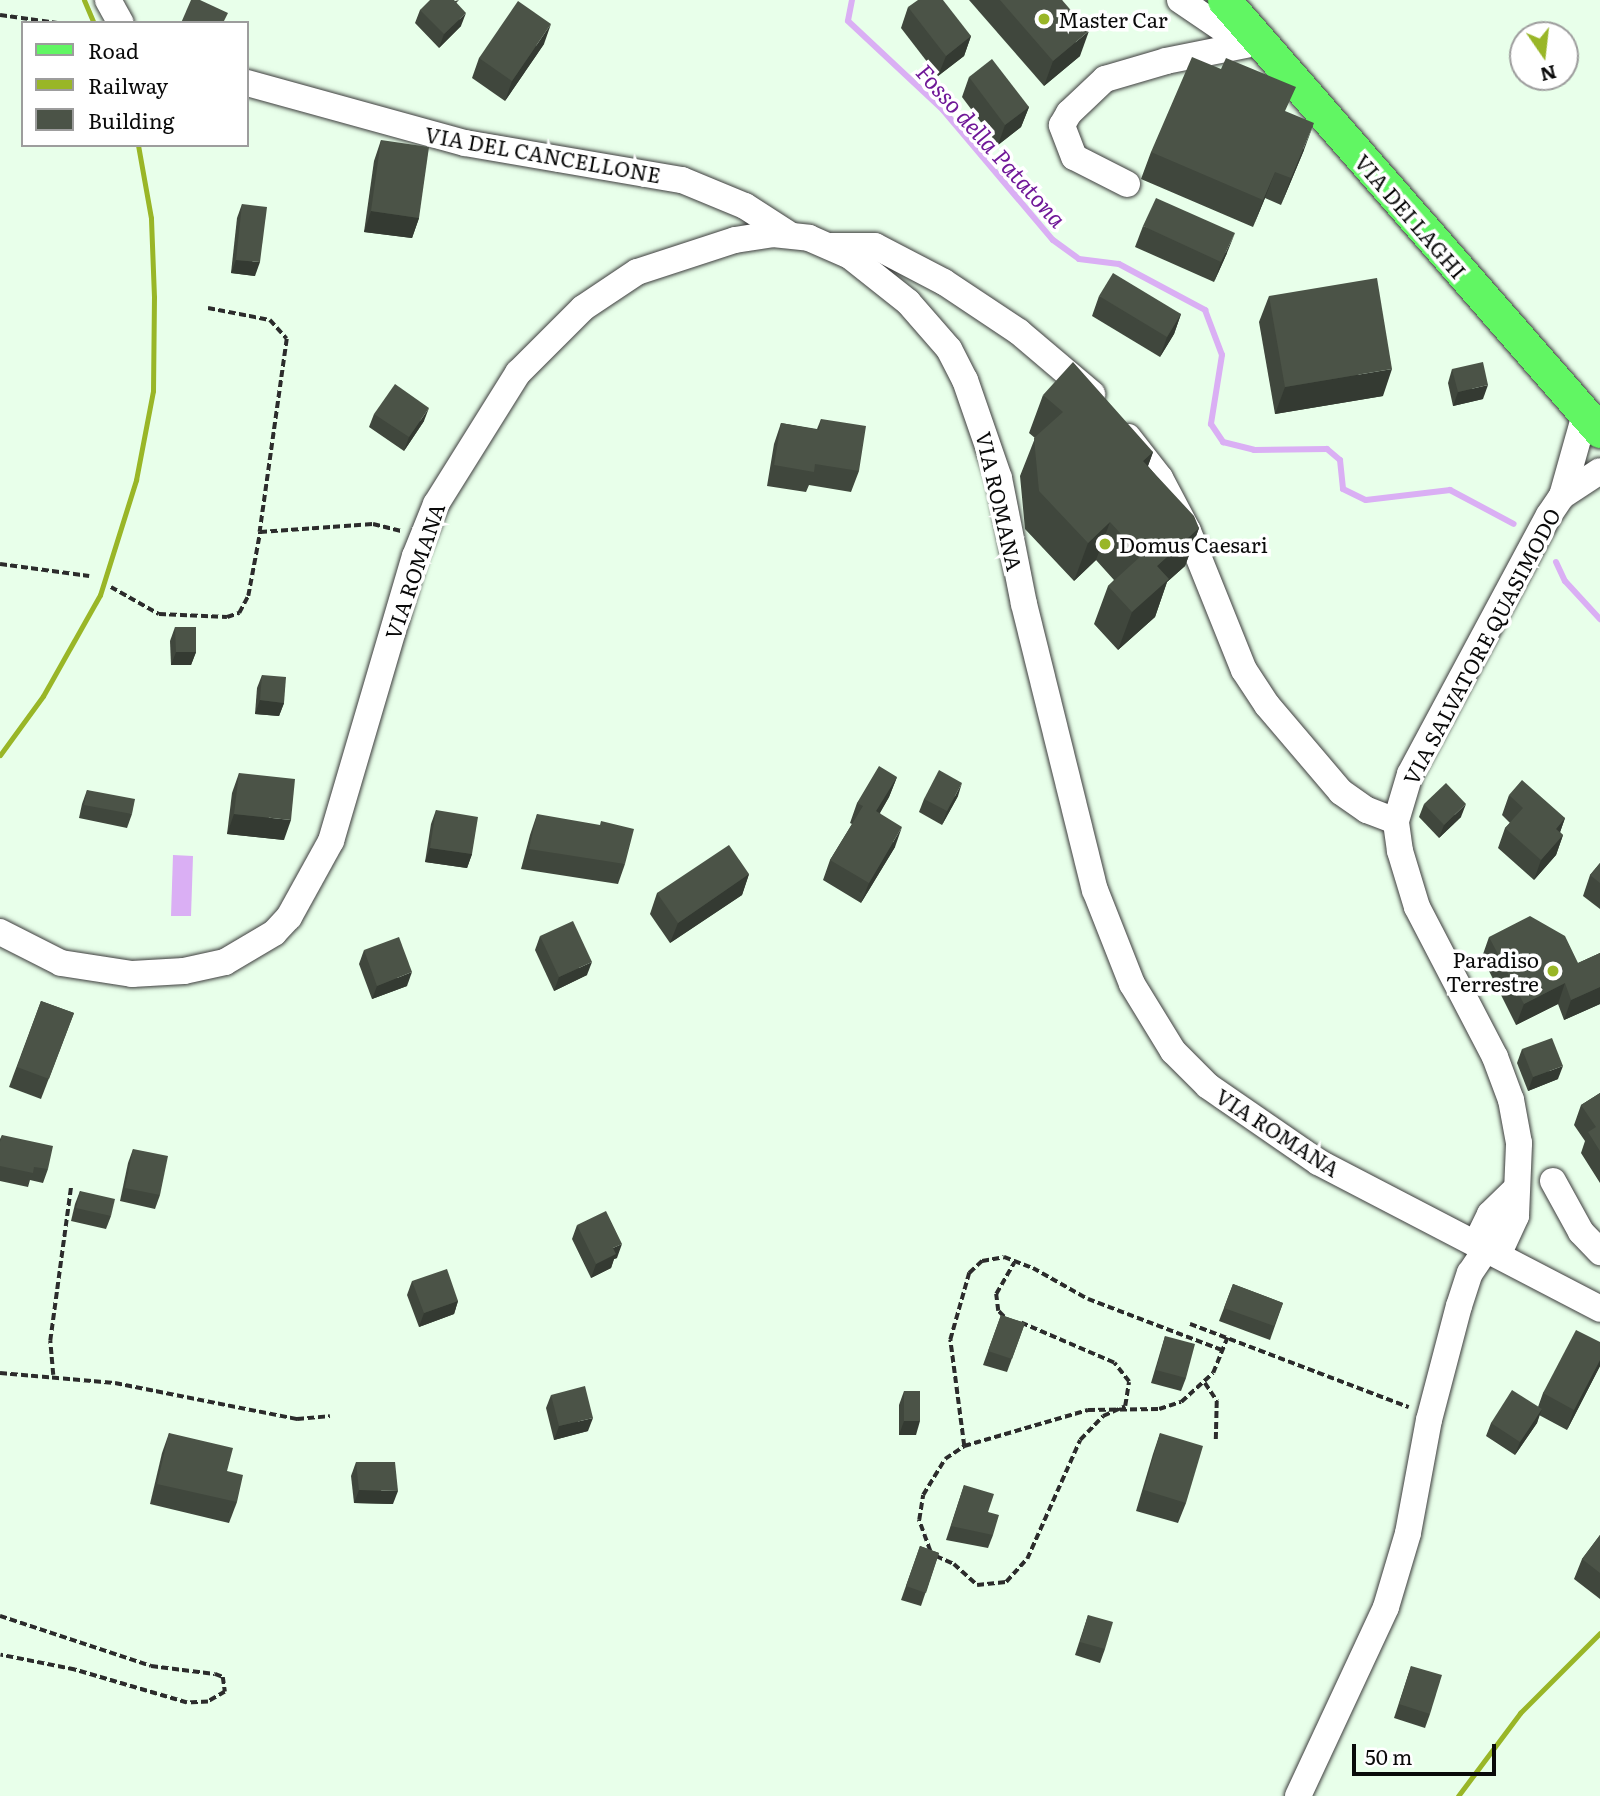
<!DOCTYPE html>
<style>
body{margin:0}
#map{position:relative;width:1600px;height:1796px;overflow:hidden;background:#e8ffea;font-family:Literata,serif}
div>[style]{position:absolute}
.water>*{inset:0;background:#daaff4}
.stream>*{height:6px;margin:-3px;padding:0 3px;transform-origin:3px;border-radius:3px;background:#daaff4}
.path>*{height:3.5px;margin-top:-1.75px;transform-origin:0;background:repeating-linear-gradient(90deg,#2c2c2c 0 7px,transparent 0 10.5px)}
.roads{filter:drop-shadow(0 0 2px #3d3d3d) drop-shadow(0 0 2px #3d3d3d)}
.minor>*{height:26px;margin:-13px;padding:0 13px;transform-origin:13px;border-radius:13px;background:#fff}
.major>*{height:33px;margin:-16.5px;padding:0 16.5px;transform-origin:16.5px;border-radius:16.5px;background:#61f663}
.rail>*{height:5px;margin:-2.5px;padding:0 2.5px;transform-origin:2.5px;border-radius:2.5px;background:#99b627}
.wall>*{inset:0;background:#40473d}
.shaded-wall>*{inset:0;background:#343a32}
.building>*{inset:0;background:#4b5347}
.dots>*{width:19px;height:19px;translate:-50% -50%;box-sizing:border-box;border:4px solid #fff;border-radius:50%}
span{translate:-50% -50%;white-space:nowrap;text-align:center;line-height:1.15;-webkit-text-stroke:7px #fff;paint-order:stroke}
.poi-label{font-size:21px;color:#0a0a0a}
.left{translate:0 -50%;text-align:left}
.right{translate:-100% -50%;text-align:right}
.street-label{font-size:21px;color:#0a0a0a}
.water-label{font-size:23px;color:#701898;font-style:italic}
.legend{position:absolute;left:21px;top:21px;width:228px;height:126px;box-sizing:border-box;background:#fff;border:2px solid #9d9d9d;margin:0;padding:9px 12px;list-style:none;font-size:21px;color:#0a0a0a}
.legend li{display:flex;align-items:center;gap:14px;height:35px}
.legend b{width:35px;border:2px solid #9d9d9d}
.north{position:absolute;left:1509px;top:21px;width:70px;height:70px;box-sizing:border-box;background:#fff;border:2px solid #9d9d9d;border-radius:50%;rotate:166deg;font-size:19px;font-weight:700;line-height:28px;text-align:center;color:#0a0a0a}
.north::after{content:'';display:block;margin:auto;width:24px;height:32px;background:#99b627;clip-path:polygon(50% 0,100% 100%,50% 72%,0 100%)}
.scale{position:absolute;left:1352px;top:1744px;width:144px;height:32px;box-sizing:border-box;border:4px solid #0a0a0a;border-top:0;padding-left:9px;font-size:21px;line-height:24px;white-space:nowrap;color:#0a0a0a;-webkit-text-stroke:5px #fff;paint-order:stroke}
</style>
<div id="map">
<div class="water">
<i style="clip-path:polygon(173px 855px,193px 856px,191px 916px,171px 916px)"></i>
</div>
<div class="stream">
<i style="left:852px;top:0;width:21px;rotate:101deg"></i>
<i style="left:848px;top:21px;width:130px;rotate:43.1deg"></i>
<i style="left:943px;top:110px;width:170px;rotate:49.8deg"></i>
<i style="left:1053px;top:240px;width:32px;rotate:36deg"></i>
<i style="left:1079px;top:259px;width:40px;rotate:7.1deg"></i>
<i style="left:1119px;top:264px;width:98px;rotate:28.1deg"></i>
<i style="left:1205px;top:310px;width:48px;rotate:69.3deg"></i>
<i style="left:1222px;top:355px;width:70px;rotate:99.1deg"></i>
<i style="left:1211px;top:424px;width:22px;rotate:56deg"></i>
<i style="left:1223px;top:442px;width:32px;rotate:14deg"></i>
<i style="left:1254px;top:450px;width:73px;rotate:-0.8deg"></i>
<i style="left:1327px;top:449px;width:17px;rotate:40deg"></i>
<i style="left:1340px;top:460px;width:29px;rotate:84deg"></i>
<i style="left:1343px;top:489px;width:25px;rotate:26deg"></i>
<i style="left:1366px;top:500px;width:85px;rotate:-6.8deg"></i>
<i style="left:1450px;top:490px;width:72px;rotate:28deg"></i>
<i style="left:1556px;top:562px;width:21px;rotate:65deg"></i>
<i style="left:1565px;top:581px;width:52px;rotate:47.4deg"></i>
</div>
<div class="path">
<i style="left:0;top:15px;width:58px;rotate:8deg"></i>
<i style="left:208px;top:308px;width:63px;rotate:11deg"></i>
<i style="left:270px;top:320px;width:25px;rotate:48deg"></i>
<i style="left:287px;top:339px;width:195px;rotate:98deg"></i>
<i style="left:0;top:564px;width:90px;rotate:7.7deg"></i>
<i style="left:111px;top:587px;width:55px;rotate:29.4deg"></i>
<i style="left:159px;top:614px;width:68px;rotate:2.5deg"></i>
<i style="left:227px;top:617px;width:13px;rotate:-18deg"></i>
<i style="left:239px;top:613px;width:19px;rotate:-62deg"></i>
<i style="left:248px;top:596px;width:65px;rotate:-79.4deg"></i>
<i style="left:260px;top:532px;width:113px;rotate:-4deg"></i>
<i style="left:373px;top:524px;width:29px;rotate:14deg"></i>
<i style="left:1004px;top:1317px;width:8px;rotate:-135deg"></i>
<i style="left:998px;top:1311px;width:17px;rotate:-97deg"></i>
<i style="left:996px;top:1294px;width:36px;rotate:-60deg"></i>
<i style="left:1190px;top:1324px;width:234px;rotate:20.8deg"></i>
<i style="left:0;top:1373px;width:115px;rotate:5deg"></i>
<i style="left:115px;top:1383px;width:186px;rotate:11.2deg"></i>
<i style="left:297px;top:1419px;width:33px;rotate:-5deg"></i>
<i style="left:53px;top:1375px;width:34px;rotate:-95deg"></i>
<i style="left:50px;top:1341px;width:156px;rotate:-82.3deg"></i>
<i style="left:1205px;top:1383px;width:22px;rotate:56deg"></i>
<i style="left:1217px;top:1401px;width:42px;rotate:91.4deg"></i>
<i style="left:964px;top:1446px;width:107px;rotate:-97.5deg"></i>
<i style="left:950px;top:1340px;width:70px;rotate:-74.2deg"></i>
<i style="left:969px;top:1273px;width:18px;rotate:-43deg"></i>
<i style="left:982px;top:1261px;width:22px;rotate:-10deg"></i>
<i style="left:1004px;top:1257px;width:31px;rotate:21deg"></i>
<i style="left:1033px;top:1268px;width:63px;rotate:29.4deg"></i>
<i style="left:1088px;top:1299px;width:143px;rotate:20.8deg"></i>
<i style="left:930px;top:1551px;width:33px;rotate:-110deg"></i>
<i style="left:919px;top:1520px;width:25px;rotate:-81deg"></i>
<i style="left:923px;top:1495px;width:42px;rotate:-58.6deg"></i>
<i style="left:945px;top:1459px;width:23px;rotate:-34deg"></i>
<i style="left:964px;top:1446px;width:129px;rotate:-16.2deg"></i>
<i style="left:1088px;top:1410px;width:71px;rotate:-0.8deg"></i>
<i style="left:1159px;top:1409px;width:23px;rotate:-18deg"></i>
<i style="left:1181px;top:1402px;width:43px;rotate:-42.2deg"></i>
<i style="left:1213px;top:1373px;width:38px;rotate:-68deg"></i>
<i style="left:936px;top:1556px;width:20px;rotate:24deg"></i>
<i style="left:954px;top:1564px;width:31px;rotate:42deg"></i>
<i style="left:977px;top:1585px;width:29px;rotate:-6deg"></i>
<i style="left:1006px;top:1582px;width:31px;rotate:-48deg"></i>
<i style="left:1027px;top:1559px;width:130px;rotate:-66deg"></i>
<i style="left:1080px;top:1440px;width:33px;rotate:-46deg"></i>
<i style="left:1103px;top:1416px;width:24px;rotate:-24deg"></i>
<i style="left:1125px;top:1406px;width:24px;rotate:-81deg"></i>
<i style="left:1129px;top:1382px;width:24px;rotate:-128deg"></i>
<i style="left:1114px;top:1363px;width:101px;rotate:-156.7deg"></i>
<i style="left:0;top:1616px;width:159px;rotate:18.3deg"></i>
<i style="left:151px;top:1666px;width:64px;rotate:7.1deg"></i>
<i style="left:215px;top:1674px;width:9px;rotate:21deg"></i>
<i style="left:223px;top:1677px;width:15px;rotate:82deg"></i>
<i style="left:225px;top:1692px;width:20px;rotate:150deg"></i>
<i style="left:208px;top:1702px;width:21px;rotate:177deg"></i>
<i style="left:187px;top:1703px;width:117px;rotate:-163.6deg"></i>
<i style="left:75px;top:1670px;width:76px;rotate:-168.7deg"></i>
</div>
<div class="roads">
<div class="minor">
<i style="left:108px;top:0;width:26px;rotate:61deg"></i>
<i style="left:1180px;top:0;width:53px;rotate:34.3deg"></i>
<i style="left:1224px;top:30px;width:24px;rotate:-5deg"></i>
<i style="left:247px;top:83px;width:226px;rotate:15.4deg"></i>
<i style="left:465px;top:143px;width:220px;rotate:9.7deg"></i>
<i style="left:682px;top:180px;width:68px;rotate:22.4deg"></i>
<i style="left:745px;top:206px;width:54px;rotate:32.8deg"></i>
<i style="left:1127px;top:184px;width:59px;rotate:-153deg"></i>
<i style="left:1074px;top:157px;width:34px;rotate:-111deg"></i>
<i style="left:1062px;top:125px;width:14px;rotate:-60deg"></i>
<i style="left:1069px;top:113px;width:50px;rotate:-43.4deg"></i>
<i style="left:1105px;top:79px;width:64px;rotate:-16.4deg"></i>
<i style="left:1166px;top:61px;width:96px;rotate:-11.4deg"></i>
<i style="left:831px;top:246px;width:44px"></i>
<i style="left:875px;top:246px;width:78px;rotate:27.6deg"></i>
<i style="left:944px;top:282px;width:90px;rotate:33.7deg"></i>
<i style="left:1019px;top:332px;width:96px;rotate:40.3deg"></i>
<i style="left:1128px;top:437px;width:52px;rotate:52deg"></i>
<i style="left:1160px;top:478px;width:60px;rotate:62.2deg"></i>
<i style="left:1188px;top:531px;width:150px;rotate:68.1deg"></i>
<i style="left:1244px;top:670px;width:42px;rotate:56.7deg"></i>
<i style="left:1267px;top:705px;width:114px;rotate:49.6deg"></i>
<i style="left:1341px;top:792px;width:32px;rotate:35deg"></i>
<i style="left:1367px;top:810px;width:31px;rotate:21deg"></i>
<i style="left:1562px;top:496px;width:85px;rotate:-74.3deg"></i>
<i style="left:0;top:932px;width:68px;rotate:26.9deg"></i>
<i style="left:61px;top:963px;width:72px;rotate:8.8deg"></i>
<i style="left:132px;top:974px;width:52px;rotate:-3.3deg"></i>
<i style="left:184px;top:971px;width:42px;rotate:-12.4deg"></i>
<i style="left:225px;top:962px;width:57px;rotate:-30.6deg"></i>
<i style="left:274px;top:933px;width:22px;rotate:-47deg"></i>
<i style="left:289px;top:917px;width:87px;rotate:-61.1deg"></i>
<i style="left:331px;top:841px;width:297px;rotate:-73.6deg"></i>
<i style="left:415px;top:556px;width:56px;rotate:-68deg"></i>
<i style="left:436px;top:504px;width:155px;rotate:-58deg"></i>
<i style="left:518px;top:373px;width:92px;rotate:-45deg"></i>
<i style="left:583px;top:308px;width:65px;rotate:-33.7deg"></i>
<i style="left:637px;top:272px;width:103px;rotate:-18.1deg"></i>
<i style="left:735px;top:240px;width:38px;rotate:-9deg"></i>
<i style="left:773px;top:234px;width:36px;rotate:6deg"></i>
<i style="left:809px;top:238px;width:45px;rotate:23.7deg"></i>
<i style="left:850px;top:256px;width:74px;rotate:38.4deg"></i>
<i style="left:908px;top:302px;width:62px;rotate:48.9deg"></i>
<i style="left:949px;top:349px;width:35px;rotate:63deg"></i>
<i style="left:965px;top:380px;width:104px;rotate:70.9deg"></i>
<i style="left:999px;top:478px;width:128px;rotate:78.8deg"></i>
<i style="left:1024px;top:604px;width:295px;rotate:76.1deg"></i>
<i style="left:1095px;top:890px;width:101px;rotate:68.5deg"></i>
<i style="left:1132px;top:984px;width:79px;rotate:58.5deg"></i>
<i style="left:1173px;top:1051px;width:49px;rotate:45deg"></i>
<i style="left:1208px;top:1086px;width:134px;rotate:34.6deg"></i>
<i style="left:1318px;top:1162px;width:318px;rotate:27.5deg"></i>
<i style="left:1553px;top:1181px;width:58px;rotate:61.2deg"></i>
<i style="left:1581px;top:1232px;width:28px;rotate:46deg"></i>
<i style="left:1476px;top:1243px;width:32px;rotate:-64deg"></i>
<i style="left:1490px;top:1214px;width:35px;rotate:-44deg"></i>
<i style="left:1498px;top:1255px;width:43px;rotate:-65.2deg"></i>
<i style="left:1516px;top:1216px;width:73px;rotate:-87.6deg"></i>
<i style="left:1519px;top:1143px;width:44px;rotate:-100.5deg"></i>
<i style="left:1511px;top:1100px;width:46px;rotate:-110.4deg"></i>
<i style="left:1495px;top:1057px;width:169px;rotate:-117.5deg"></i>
<i style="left:1417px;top:907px;width:59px;rotate:-106.9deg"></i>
<i style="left:1400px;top:851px;width:30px;rotate:-98deg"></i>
<i style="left:1396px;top:821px;width:49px;rotate:-73.4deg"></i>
<i style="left:1410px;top:774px;width:294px;rotate:-61.8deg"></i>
<i style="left:1549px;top:515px;width:23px;rotate:-56deg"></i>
<i style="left:1562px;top:496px;width:45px;rotate:-33.3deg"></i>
<i style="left:1298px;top:1796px;width:208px;rotate:-65deg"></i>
<i style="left:1386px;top:1607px;width:77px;rotate:-73.4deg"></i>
<i style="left:1408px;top:1533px;width:115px;rotate:-79.5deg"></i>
<i style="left:1429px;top:1420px;width:118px;rotate:-75.3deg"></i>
<i style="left:1459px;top:1306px;width:35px;rotate:-72deg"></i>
<i style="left:1470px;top:1273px;width:29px;rotate:-56deg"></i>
</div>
<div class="major">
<i style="left:1224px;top:0;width:572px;rotate:48.9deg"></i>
</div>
</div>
<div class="rail">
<i style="left:84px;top:0;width:25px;rotate:67deg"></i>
<i style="left:0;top:755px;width:73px;rotate:-53.9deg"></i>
<i style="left:43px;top:696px;width:116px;rotate:-60.6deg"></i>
<i style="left:100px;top:595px;width:121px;rotate:-72.6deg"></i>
<i style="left:136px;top:480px;width:91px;rotate:-79.2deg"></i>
<i style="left:153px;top:391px;width:94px;rotate:-89.4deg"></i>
<i style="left:154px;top:297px;width:79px;rotate:-92.2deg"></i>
<i style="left:151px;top:218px;width:74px;rotate:-100.1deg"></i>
<i style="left:1458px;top:1796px;width:104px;rotate:-53.2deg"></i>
<i style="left:1520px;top:1713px;width:113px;rotate:-45deg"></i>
</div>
<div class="wall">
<i style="clip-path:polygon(459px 0,456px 3px,461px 26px,439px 48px,415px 23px,420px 10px)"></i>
<i style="clip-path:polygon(969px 0,1062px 0,1080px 56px,1044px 86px)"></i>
<i style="clip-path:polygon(908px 7px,971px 36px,964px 56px,938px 76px,901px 28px)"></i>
<i style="clip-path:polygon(544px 44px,505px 101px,472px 78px,479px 58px)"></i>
<i style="clip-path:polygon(969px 77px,1029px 107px,1021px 127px,998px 145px,962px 97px)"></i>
<i style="clip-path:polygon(1286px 112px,1304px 150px,1281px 205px,1265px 198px,1253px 227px,1141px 179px,1151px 152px)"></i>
<i style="clip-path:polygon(381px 140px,419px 218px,412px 238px,364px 232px,374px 161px)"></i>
<i style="clip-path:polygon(242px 204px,255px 276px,231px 273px,237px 218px)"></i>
<i style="clip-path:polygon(1143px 226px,1227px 253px,1214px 282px,1135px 247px)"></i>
<i style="clip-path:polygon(1099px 296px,1181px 314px,1174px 334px,1160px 357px,1092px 316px)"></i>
<i style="clip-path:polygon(1269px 296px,1383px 396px,1275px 414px,1259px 322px)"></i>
<i style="clip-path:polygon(1452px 369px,1483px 399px,1453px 406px,1448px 383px)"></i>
<i style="clip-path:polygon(1043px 395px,1153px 452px,1148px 466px,1199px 528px,1185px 566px,1167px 582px,1155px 617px,1118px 650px,1094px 624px,1108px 586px,1114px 580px,1096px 560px,1074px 581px,1025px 529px,1020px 476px,1035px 438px,1029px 433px)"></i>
<i style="clip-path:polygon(374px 414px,424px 421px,404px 451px,369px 427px)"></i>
<i style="clip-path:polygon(821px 419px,859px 471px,851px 492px,809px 485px,806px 492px,767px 486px,774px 444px,781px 423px,817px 429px)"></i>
<i style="clip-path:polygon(175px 627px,196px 652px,191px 665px,171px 665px,170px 641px)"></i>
<i style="clip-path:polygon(262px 675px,284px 703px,279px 716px,255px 714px,257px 688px)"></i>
<i style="clip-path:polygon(239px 773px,284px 840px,227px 834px,232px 793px)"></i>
<i style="clip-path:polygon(897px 777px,889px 797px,880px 813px,895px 847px,861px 903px,823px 880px,830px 860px,852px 824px,850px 823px,857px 803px)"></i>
<i style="clip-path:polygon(87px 790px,132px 814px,127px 828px,79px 818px,82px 804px)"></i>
<i style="clip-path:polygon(1509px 795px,1565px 818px,1560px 832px,1563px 835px,1556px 855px,1534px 880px,1498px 848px,1505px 828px,1510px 823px,1502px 815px)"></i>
<i style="clip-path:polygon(958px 796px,942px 825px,919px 812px,924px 799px)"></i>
<i style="clip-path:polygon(1424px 804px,1461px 817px,1439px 838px,1419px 817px)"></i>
<i style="clip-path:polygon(436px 810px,472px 854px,467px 868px,425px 862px,431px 824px)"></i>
<i style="clip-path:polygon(537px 814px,625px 864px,618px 884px,521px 869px,530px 835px)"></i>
<i style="clip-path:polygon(1600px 863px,1600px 909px,1583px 896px,1590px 875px)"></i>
<i style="clip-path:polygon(749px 874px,742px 895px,670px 943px,650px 914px,657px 893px)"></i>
<i style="clip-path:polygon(540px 936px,587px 975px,554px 991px,535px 950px)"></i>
<i style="clip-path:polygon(1489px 937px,1578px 963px,1600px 953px,1600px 1004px,1564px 1020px,1558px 1004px,1516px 1025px,1482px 957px)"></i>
<i style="clip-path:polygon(364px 950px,407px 986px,372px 999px,359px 964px)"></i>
<i style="clip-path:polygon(41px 1001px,74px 1013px,41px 1099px,9px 1087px)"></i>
<i style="clip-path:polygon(1522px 1049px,1558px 1079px,1528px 1091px,1517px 1063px)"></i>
<i style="clip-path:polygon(1600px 1093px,1600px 1183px,1581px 1153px,1585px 1141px,1574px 1125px,1581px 1105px)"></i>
<i style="clip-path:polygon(2px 1135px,48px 1169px,43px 1183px,30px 1180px,28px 1187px,0 1181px,0 1139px)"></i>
<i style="clip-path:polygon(133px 1149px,160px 1195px,155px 1209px,120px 1201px,128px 1163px)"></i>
<i style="clip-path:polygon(80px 1191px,111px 1216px,106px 1229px,71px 1221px,75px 1204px)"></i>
<i style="clip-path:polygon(577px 1225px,617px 1258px,614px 1259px,611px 1268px,591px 1278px,572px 1239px)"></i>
<i style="clip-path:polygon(412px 1281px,458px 1301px,454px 1314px,419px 1327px,407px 1295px)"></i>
<i style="clip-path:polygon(1233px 1284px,1283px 1303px,1270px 1340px,1219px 1321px)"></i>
<i style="clip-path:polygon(1001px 1315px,1025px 1323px,1007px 1372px,983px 1365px)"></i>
<i style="clip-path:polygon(1165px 1336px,1186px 1378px,1181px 1391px,1151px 1383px)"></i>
<i style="clip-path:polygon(1600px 1342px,1600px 1366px,1567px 1430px,1539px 1415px,1537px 1423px,1515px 1455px,1486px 1436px,1491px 1423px,1538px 1407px,1543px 1393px)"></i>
<i style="clip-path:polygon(904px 1391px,916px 1435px,899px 1435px,899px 1405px)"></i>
<i style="clip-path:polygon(551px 1395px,588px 1431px,554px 1440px,546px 1408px)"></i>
<i style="clip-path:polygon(169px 1433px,227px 1471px,237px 1502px,229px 1523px,150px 1504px,162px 1453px)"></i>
<i style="clip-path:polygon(1160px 1433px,1186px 1503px,1178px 1523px,1136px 1511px,1153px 1454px)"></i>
<i style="clip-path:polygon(356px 1462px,393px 1504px,354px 1503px,351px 1476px)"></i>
<i style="clip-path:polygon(964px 1485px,988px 1512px,993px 1535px,988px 1548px,946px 1540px)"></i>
<i style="clip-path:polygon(1600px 1535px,1600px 1599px,1574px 1579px,1582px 1559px)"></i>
<i style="clip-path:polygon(920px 1546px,939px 1553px,921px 1606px,901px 1600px)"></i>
<i style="clip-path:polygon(1088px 1615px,1105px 1649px,1100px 1663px,1075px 1655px)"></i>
<i style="clip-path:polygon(1411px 1666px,1430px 1714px,1425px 1728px,1394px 1718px)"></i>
</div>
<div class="shaded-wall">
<i style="clip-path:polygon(466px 13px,461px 26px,439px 48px,444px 34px)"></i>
<i style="clip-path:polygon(551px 24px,544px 44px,505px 101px,512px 81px)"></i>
<i style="clip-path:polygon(1089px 31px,1080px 56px,1044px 86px,1053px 61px)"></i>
<i style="clip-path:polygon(971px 36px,964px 56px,938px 76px,946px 56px)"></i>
<i style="clip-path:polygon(1029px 107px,1021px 127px,998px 145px,1005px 125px)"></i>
<i style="clip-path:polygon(1314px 123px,1304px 150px,1281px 205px,1291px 178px)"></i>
<i style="clip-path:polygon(1275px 172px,1265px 198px,1253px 227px,1263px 200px)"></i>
<i style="clip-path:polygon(371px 211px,419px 218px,412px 238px,364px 232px)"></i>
<i style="clip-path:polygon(1235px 233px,1227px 253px,1214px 282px,1221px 262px)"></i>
<i style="clip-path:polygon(236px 260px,260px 262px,255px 276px,231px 273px)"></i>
<i style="clip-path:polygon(1181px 314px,1174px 334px,1160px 357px,1167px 337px)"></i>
<i style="clip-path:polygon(1392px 369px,1383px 396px,1275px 414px,1285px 387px)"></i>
<i style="clip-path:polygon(1488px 385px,1483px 399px,1453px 406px,1458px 392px)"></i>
<i style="clip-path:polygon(429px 408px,424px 421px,404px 451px,409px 437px)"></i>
<i style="clip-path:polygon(1153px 452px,1139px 490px,1143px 461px)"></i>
<i style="clip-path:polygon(1110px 522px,1096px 560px,1074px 581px,1088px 543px)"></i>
<i style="clip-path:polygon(1199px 528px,1185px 566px,1167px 582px,1155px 617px,1118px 650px,1132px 612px,1157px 566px)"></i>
<i style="clip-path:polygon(176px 652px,196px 652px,191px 665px,171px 665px)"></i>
<i style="clip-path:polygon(260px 700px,284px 703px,279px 716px,255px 714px)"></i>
<i style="clip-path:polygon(897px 777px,889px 797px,869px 831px,876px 811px)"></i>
<i style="clip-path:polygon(962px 783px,958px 796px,942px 825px,947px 811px)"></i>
<i style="clip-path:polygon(1466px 804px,1461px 817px,1439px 838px,1444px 825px)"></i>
<i style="clip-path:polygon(234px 814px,291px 820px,284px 840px,227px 834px)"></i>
<i style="clip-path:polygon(1565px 818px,1558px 838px,1556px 829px)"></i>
<i style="clip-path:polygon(902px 827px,895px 847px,861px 903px,869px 883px)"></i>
<i style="clip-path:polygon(1563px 835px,1556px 855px,1534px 880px,1541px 860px)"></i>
<i style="clip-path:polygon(430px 848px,472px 854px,467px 868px,425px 862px)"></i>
<i style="clip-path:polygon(749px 874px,742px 895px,670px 943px,678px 923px)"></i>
<i style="clip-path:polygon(592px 962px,587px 975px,554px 991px,559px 977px)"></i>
<i style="clip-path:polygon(412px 972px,407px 986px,372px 999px,377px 986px)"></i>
<i style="clip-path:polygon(1565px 983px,1558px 1004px,1516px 1025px,1524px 1004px)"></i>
<i style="clip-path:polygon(1600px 987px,1600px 1004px,1564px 1020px,1571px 1000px)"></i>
<i style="clip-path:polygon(1563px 1066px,1558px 1079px,1528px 1091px,1533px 1077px)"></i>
<i style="clip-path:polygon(622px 1244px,617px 1258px,614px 1259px,611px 1268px,591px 1278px,596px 1264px,613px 1248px)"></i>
<i style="clip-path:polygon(458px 1301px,454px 1314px,419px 1327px,424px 1313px)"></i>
<i style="clip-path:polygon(1600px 1360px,1600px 1366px,1567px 1430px,1574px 1410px)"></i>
<i style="clip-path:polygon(1542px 1409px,1537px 1423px,1515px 1455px,1520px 1442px)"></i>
<i style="clip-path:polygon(593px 1418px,588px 1431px,554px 1440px,559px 1426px)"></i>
<i style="clip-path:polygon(904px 1421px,920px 1421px,916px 1435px,899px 1435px)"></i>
<i style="clip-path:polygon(359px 1490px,398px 1491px,393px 1504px,354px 1503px)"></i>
</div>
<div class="building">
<i style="clip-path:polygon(191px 0,200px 0,228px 13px,223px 23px,181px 23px)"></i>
<i style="clip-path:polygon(430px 0,454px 0,466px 13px,444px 34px,420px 10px)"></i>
<i style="clip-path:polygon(918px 0,943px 0,971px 36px,946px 56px,908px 7px)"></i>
<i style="clip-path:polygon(1000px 0,1062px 0,1089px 31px,1053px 61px)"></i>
<i style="clip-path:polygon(518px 1px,551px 24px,512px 81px,479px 58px)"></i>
<i style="clip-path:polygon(1192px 57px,1221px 69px,1226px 58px,1296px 87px,1285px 111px,1314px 123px,1291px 178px,1275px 172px,1263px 200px,1151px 152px)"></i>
<i style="clip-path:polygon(992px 59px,1029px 107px,1005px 125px,969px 77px)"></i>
<i style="clip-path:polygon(381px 140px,429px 147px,419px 218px,371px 211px)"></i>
<i style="clip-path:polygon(1156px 198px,1235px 233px,1221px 262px,1143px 226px)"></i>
<i style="clip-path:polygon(242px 204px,267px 207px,260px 262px,236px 260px)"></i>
<i style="clip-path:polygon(1113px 273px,1181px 314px,1167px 337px,1099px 296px)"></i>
<i style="clip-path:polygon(1377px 278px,1392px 369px,1285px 387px,1269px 296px)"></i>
<i style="clip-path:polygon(1073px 362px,1153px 452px,1143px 461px,1194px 516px,1199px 528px,1157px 566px,1169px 579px,1132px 612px,1108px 586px,1141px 556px,1110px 522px,1088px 543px,1039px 491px,1034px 438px,1063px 412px,1043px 395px)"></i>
<i style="clip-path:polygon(1483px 362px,1488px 385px,1458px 392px,1452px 369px)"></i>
<i style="clip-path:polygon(395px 384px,429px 408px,409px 437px,374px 414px)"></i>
<i style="clip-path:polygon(821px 419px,866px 426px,859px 471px,815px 464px,814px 472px,774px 465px,781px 423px,819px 430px)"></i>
<i style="clip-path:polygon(175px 627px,196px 627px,196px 652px,176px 652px)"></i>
<i style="clip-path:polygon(262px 675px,286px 677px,284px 703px,260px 700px)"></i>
<i style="clip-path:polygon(879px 766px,897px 777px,876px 811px,902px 827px,869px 883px,830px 860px,863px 806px,857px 803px)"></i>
<i style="clip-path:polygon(939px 770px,962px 783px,947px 811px,924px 799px)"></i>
<i style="clip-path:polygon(239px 773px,295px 779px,291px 820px,234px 814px)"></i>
<i style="clip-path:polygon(1522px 780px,1565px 818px,1556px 829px,1563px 835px,1541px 860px,1505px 828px,1523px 808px,1509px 795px)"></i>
<i style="clip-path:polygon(1446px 783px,1466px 804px,1444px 825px,1424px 804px)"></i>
<i style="clip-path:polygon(87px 790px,135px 799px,132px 814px,84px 805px)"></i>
<i style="clip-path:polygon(436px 810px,478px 817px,472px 854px,430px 848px)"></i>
<i style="clip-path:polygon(537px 814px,600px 825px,601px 821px,634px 829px,625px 864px,529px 849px)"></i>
<i style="clip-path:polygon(729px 845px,749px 874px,678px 923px,657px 893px)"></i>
<i style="clip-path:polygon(1600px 863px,1600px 883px,1590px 875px)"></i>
<i style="clip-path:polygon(1530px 916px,1565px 936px,1578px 963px,1600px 953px,1600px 987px,1571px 1000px,1565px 983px,1524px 1004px,1489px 937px)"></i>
<i style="clip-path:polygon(573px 921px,592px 962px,559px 977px,540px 936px)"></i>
<i style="clip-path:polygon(399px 937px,412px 972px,377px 986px,364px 950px)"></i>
<i style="clip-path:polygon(41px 1001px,74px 1013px,49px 1079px,17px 1067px)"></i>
<i style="clip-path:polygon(1552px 1038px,1563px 1066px,1533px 1077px,1522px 1049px)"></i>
<i style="clip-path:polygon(1600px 1093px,1600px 1151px,1588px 1132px,1596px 1127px,1581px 1105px)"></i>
<i style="clip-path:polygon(2px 1135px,53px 1146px,48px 1169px,34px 1167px,33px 1173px,0 1166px,0 1142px)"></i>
<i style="clip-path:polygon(133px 1149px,168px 1156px,160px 1195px,125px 1188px)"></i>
<i style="clip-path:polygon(80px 1191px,115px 1199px,111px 1216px,76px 1208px)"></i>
<i style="clip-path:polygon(606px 1211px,622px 1244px,613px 1248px,616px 1254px,596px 1264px,577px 1225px)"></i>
<i style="clip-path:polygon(447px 1269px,458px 1301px,424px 1313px,412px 1281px)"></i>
<i style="clip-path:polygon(1233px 1284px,1283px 1303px,1274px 1326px,1224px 1308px)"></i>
<i style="clip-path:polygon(1001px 1315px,1025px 1323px,1012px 1359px,988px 1351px)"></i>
<i style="clip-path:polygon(1576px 1330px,1600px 1342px,1600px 1360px,1574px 1410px,1543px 1393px)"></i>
<i style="clip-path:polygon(1165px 1336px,1195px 1344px,1186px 1378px,1156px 1370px)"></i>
<i style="clip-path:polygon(585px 1386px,593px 1418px,559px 1426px,551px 1395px)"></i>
<i style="clip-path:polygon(1512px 1390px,1542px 1409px,1520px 1442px,1491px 1423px)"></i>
<i style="clip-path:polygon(904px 1391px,920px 1391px,920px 1421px,904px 1421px)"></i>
<i style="clip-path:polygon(169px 1433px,233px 1448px,227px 1471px,243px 1475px,237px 1502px,157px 1484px)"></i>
<i style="clip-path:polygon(1160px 1433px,1203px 1446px,1186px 1503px,1144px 1490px)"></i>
<i style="clip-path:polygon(356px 1462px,395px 1462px,398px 1491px,359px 1490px)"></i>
<i style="clip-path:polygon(964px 1485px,994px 1494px,988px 1512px,999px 1515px,993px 1535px,951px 1526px)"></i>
<i style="clip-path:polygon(1600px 1535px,1600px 1573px,1582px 1559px)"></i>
<i style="clip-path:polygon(920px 1546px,939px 1553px,926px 1593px,906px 1586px)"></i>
<i style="clip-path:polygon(1088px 1615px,1113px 1622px,1105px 1649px,1080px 1642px)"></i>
<i style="clip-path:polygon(1411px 1666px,1442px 1675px,1430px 1714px,1399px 1704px)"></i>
</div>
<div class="dots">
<i style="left:1044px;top:19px;background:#99b627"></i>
<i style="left:1105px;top:544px;background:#99b627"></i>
<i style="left:1553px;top:971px;background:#99b627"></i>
</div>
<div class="poi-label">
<span class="left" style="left:1058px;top:19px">Master Car</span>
<span class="left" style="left:1119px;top:544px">Domus Caesari</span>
<span class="right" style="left:1539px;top:971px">Paradiso<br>Terrestre</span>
</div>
<div class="street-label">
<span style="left:543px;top:154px;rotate:10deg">VIA DEL CANCELLONE</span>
<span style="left:1411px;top:216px;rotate:49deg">VIA DEI LAGHI</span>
<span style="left:1000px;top:501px;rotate:77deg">VIA ROMANA</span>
<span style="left:414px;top:571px;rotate:-71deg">VIA ROMANA</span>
<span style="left:1481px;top:646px;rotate:-62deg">VIA SALVATORE QUASIMODO</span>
<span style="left:1278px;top:1132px;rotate:33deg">VIA ROMANA</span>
</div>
<div class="water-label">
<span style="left:992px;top:145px;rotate:48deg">Fosso della Patatona</span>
</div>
<ul class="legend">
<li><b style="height:9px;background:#61f663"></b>Road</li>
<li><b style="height:9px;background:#99b627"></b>Railway</li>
<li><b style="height:19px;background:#4b5347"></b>Building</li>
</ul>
<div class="north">N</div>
<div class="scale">50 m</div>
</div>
